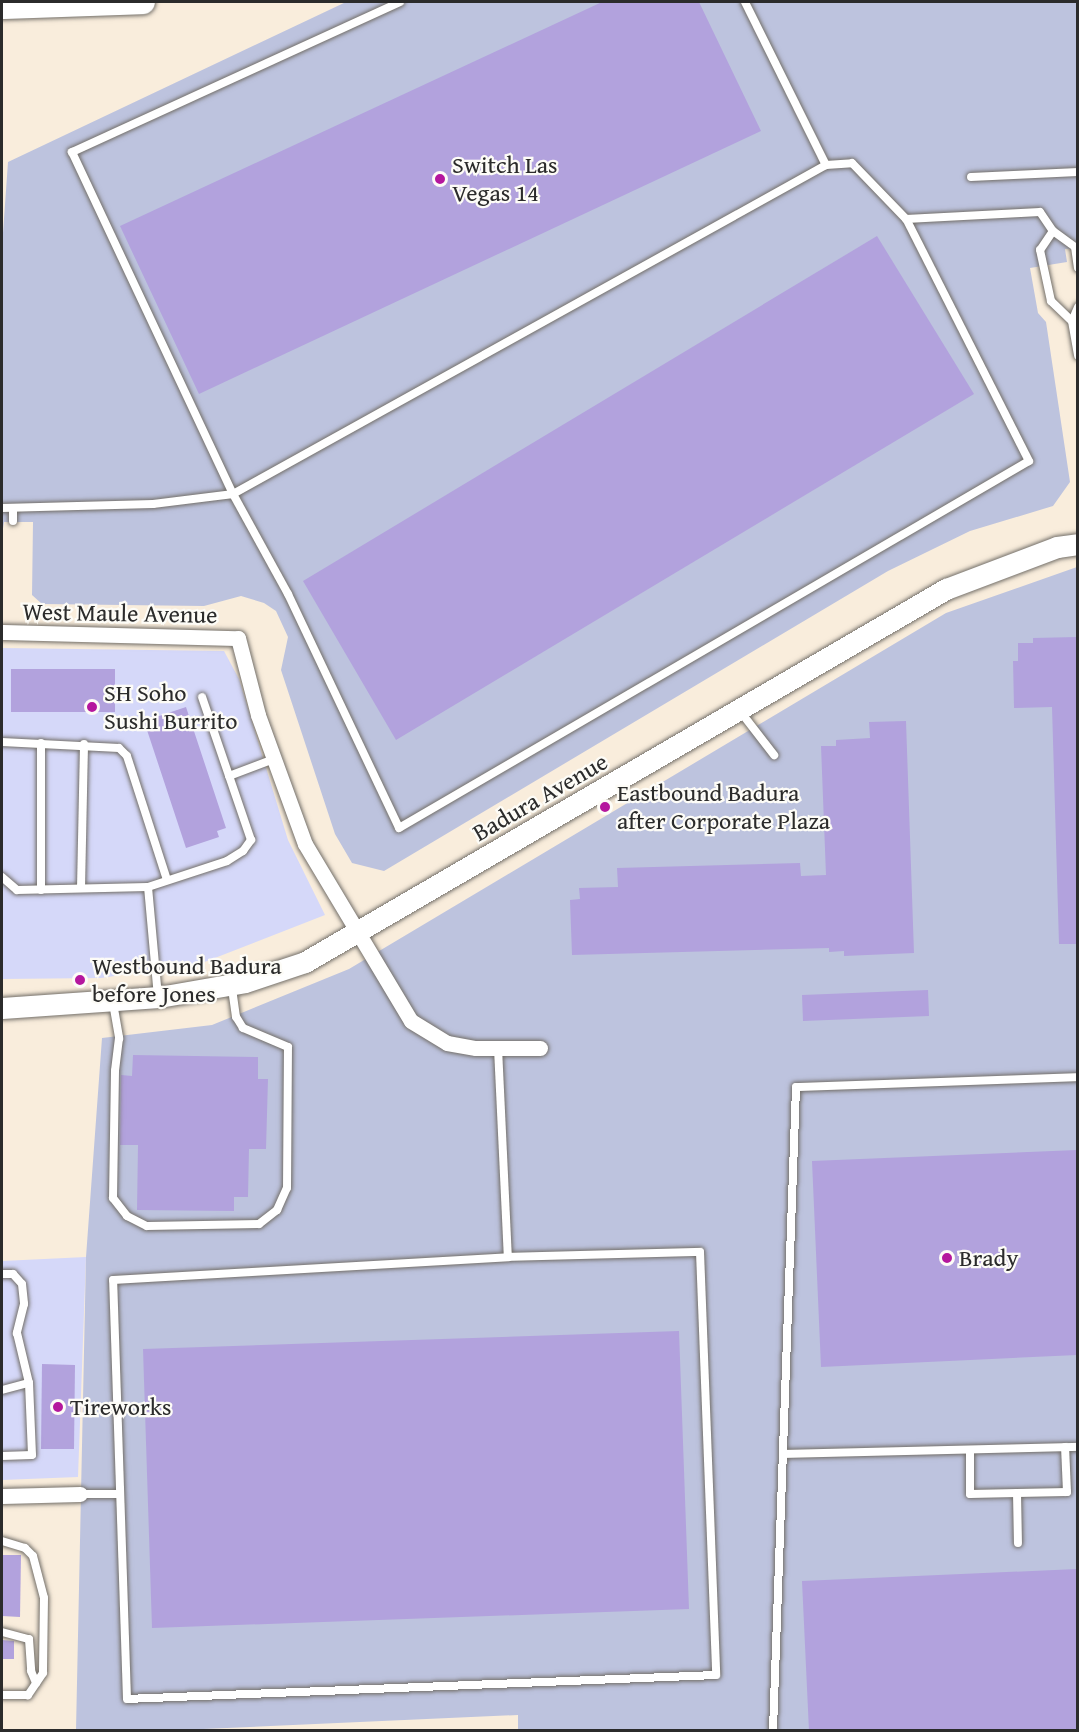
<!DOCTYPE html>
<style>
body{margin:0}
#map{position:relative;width:1079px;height:1732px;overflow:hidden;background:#f9eddc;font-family:"Gentium Book Plus",serif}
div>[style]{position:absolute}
.built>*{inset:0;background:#d5d8f9}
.industrial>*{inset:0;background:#bdc3de}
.building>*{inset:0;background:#b2a2dd}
.roads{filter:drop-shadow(0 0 2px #736f69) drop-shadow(0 0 2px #736f69)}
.service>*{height:8px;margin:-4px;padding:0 4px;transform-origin:4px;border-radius:4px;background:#fff}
.minor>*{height:15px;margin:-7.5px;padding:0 7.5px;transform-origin:7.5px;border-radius:7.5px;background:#fff}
.secondary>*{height:21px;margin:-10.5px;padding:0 10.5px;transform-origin:10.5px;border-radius:10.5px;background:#fff}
.primary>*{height:24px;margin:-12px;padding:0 12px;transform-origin:12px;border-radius:12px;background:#fff}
.dots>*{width:16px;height:16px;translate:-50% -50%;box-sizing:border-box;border:3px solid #fdfcf7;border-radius:50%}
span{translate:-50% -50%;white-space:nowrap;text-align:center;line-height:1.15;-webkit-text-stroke:4.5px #fdfcf7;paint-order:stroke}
.poi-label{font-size:24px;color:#2b2b2b}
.left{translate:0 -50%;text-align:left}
.street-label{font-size:24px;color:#2b2b2b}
.frame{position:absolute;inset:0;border:3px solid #2b2b2b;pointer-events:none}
</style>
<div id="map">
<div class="built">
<i style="clip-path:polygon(2px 648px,224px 651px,239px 679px,288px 840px,325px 915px,202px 963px,101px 978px,2px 979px)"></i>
<i style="clip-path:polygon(86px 1257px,78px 1477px,2px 1480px,2px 1261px)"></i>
</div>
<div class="industrial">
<i style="clip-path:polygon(346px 2px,1077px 2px,1077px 248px,1065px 249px,1067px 262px,1030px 268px,1038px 313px,1046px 322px,1070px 482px,1053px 506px,970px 531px,888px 571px,384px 871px,352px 863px,335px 834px,281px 670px,288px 637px,276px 611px,264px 603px,241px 596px,204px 606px,42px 604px,32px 595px,33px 522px,4px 522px,2px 535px,2px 247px,8px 162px)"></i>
<i style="clip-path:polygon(1077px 567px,1077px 1730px,518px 1730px,518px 1715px,180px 1730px,76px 1730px,86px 1257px,102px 1038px,212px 1025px,349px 969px,946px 613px)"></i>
</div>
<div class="building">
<i style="clip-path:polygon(602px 2px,699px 2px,761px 131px,199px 394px,120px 226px)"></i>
<i style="clip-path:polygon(877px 236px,974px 394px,396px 740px,303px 581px)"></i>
<i style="clip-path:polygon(1077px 637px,1077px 944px,1059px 944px,1052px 707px,1014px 708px,1013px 661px,1018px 661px,1018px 643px,1033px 643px,1033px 638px)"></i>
<i style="clip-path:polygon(11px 669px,115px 669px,115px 712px,11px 712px)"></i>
<i style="clip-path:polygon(186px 707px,226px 828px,217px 831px,219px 837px,186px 848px,144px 721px)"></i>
<i style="clip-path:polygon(906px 721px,914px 953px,844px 956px,844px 951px,829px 952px,829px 948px,572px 955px,570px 900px,580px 899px,579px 888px,618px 887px,617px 868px,800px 863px,801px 876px,826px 875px,821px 746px,836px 746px,836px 740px,870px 738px,869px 722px)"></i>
<i style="clip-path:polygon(928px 990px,929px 1016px,803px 1021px,802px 995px)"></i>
<i style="clip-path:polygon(133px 1055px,258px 1057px,258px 1079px,268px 1079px,266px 1149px,249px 1149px,248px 1197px,234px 1197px,234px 1211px,137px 1210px,138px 1145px,120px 1145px,121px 1075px,132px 1076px)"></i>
<i style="clip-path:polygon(1077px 1150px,1077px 1355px,821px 1367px,812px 1161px)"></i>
<i style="clip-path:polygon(679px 1331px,689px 1609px,152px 1628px,143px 1349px)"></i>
<i style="clip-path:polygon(42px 1364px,75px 1365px,74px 1449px,41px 1449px)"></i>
<i style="clip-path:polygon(2px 1555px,21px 1555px,20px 1617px,2px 1616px)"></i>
<i style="clip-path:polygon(1077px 1569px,1077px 1731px,809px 1731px,802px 1581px)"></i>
<i style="clip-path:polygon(2px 1640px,14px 1641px,14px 1659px,2px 1659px)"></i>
</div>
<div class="roads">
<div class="service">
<i style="left:400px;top:2px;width:361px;rotate:155.4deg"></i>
<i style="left:72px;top:152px;width:378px;rotate:64.8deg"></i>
<i style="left:233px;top:494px;width:114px;rotate:61.2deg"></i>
<i style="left:288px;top:594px;width:259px;rotate:64.6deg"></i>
<i style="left:399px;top:828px;width:729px;rotate:-30.22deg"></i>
<i style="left:1029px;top:461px;width:271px;rotate:-116.9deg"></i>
<i style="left:745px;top:2px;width:182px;rotate:63.6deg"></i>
<i style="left:971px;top:177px;width:107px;rotate:-2.7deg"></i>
<i style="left:1053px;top:231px;width:23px;rotate:124deg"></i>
<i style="left:1040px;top:250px;width:52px;rotate:77.8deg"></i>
<i style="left:1051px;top:301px;width:29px;rotate:44deg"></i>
<i style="left:1078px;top:307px;width:15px;rotate:113deg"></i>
<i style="left:1072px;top:321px;width:35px;rotate:80deg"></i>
<i style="left:2px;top:508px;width:151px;rotate:-1.5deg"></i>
<i style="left:153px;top:504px;width:81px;rotate:-7.1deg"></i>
<i style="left:233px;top:494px;width:678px;rotate:-29.02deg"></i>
<i style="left:826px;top:165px;width:26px;rotate:-4deg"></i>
<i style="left:852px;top:163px;width:78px;rotate:46deg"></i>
<i style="left:906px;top:219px;width:134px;rotate:-3deg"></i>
<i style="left:1040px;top:212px;width:23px;rotate:56deg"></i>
<i style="left:1053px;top:231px;width:27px;rotate:36deg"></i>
<i style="left:1075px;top:247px;width:21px;rotate:82deg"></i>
<i style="left:13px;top:521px;width:13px;rotate:-90deg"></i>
<i style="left:740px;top:711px;width:56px;rotate:52.3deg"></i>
<i style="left:2px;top:742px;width:117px;rotate:2.9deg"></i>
<i style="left:119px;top:748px;width:11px;rotate:45deg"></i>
<i style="left:127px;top:756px;width:130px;rotate:72.1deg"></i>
<i style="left:41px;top:743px;width:147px;rotate:90deg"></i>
<i style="left:229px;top:776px;width:48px;rotate:-20.7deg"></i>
<i style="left:2px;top:877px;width:20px;rotate:41deg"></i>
<i style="left:17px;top:890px;width:131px;rotate:-1.3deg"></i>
<i style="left:148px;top:887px;width:83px;rotate:-18.2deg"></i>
<i style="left:227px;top:861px;width:19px;rotate:-32deg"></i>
<i style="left:243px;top:851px;width:14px;rotate:-54deg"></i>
<i style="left:251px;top:840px;width:151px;rotate:-108.9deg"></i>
<i style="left:148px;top:887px;width:109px;rotate:84.8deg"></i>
<i style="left:81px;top:888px;width:144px;rotate:-88.8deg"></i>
<i style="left:113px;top:1003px;width:36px;rotate:80deg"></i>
<i style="left:119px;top:1038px;width:33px;rotate:97deg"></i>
<i style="left:115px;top:1071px;width:127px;rotate:90.9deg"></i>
<i style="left:113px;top:1198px;width:23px;rotate:52deg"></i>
<i style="left:127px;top:1216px;width:22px;rotate:27deg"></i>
<i style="left:147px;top:1226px;width:112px;rotate:-1deg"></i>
<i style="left:259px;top:1224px;width:23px;rotate:-38deg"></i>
<i style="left:277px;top:1210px;width:24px;rotate:-66deg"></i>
<i style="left:287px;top:1188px;width:141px;rotate:-89.6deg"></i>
<i style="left:288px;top:1047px;width:49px;rotate:-157.1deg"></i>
<i style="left:243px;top:1028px;width:13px;rotate:-122deg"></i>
<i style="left:236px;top:1017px;width:30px;rotate:-98deg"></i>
<i style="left:498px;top:1048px;width:209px;rotate:87.3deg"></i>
<i style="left:508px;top:1257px;width:192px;rotate:-1.5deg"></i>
<i style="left:700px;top:1252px;width:423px;rotate:87.8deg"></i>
<i style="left:716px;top:1675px;width:589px;rotate:177.67deg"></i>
<i style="left:127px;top:1699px;width:419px;rotate:-91.9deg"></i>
<i style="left:113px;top:1280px;width:396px;rotate:-3.3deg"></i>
<i style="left:2px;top:1274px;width:11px"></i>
<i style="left:13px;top:1274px;width:13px;rotate:48deg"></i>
<i style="left:22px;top:1284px;width:20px;rotate:84deg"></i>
<i style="left:24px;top:1304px;width:30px;rotate:104deg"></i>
<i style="left:17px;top:1333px;width:51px;rotate:76.5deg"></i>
<i style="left:29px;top:1383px;width:72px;rotate:87.6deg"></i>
<i style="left:32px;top:1455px;width:30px;rotate:178deg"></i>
<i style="left:2px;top:1390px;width:28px;rotate:-15deg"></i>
<i style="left:970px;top:1450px;width:44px;rotate:90deg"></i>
<i style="left:970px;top:1494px;width:47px;rotate:-1.2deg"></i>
<i style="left:1017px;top:1493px;width:50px;rotate:88.9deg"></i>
<i style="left:786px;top:1454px;width:292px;rotate:-1.4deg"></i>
<i style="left:1017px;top:1493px;width:50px;rotate:-1.1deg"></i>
<i style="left:1067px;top:1492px;width:45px;rotate:-92.5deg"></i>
<i style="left:80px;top:1494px;width:40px"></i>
<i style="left:2px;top:1541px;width:24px;rotate:17deg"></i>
<i style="left:25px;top:1548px;width:11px;rotate:45deg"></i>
<i style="left:33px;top:1556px;width:43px;rotate:75.3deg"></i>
<i style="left:44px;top:1598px;width:75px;rotate:90.8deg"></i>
<i style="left:43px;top:1673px;width:27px;rotate:124deg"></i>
<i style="left:28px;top:1695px;width:26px;rotate:180deg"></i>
<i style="left:2px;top:1632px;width:28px;rotate:15deg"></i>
<i style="left:29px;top:1639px;width:32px;rotate:86deg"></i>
<i style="left:31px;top:1671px;width:13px;rotate:67deg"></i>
<i style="left:773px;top:1730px;width:643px;rotate:-87.95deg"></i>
<i style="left:796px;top:1087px;width:282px;rotate:-2deg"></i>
</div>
<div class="minor">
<i style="left:2px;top:632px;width:236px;rotate:1.5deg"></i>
<i style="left:238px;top:638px;width:80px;rotate:75.4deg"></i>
<i style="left:258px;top:715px;width:137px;rotate:70deg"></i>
<i style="left:305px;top:844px;width:206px;rotate:59.1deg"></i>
<i style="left:411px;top:1021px;width:42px;rotate:31.4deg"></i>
<i style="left:447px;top:1043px;width:29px;rotate:10deg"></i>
<i style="left:476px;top:1048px;width:64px"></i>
<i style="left:2px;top:1496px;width:78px;rotate:-1.5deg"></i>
</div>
<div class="secondary">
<i style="left:2px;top:1008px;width:157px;rotate:-4deg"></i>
<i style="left:159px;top:997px;width:87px;rotate:-9.9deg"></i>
<i style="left:245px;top:982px;width:63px;rotate:-18.4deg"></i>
<i style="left:305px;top:962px;width:742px;rotate:-30.2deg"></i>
<i style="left:946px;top:589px;width:119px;rotate:-20.7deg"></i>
<i style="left:1057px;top:547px;width:21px;rotate:-8deg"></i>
</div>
<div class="primary">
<i style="left:2px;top:7px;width:141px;rotate:-2deg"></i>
</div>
</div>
<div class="dots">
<i style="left:440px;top:179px;background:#b5179e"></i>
<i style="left:92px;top:707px;background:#b5179e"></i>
<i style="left:605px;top:807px;background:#b5179e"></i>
<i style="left:80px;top:980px;background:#b5179e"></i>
<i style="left:947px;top:1258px;background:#b5179e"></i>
<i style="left:58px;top:1407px;background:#b5179e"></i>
</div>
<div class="poi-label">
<span class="left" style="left:452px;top:179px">Switch Las<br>Vegas 14</span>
<span class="left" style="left:104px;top:707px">SH Soho<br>Sushi Burrito</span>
<span class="left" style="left:617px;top:807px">Eastbound Badura<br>after Corporate Plaza</span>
<span class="left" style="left:92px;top:980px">Westbound Badura<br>before Jones</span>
<span class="left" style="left:959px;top:1258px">Brady</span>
<span class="left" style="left:70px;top:1407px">Tireworks</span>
</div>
<div class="street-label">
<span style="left:120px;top:613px;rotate:1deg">West Maule Avenue</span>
<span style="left:540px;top:797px;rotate:-30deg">Badura Avenue</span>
</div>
<div class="frame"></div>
</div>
